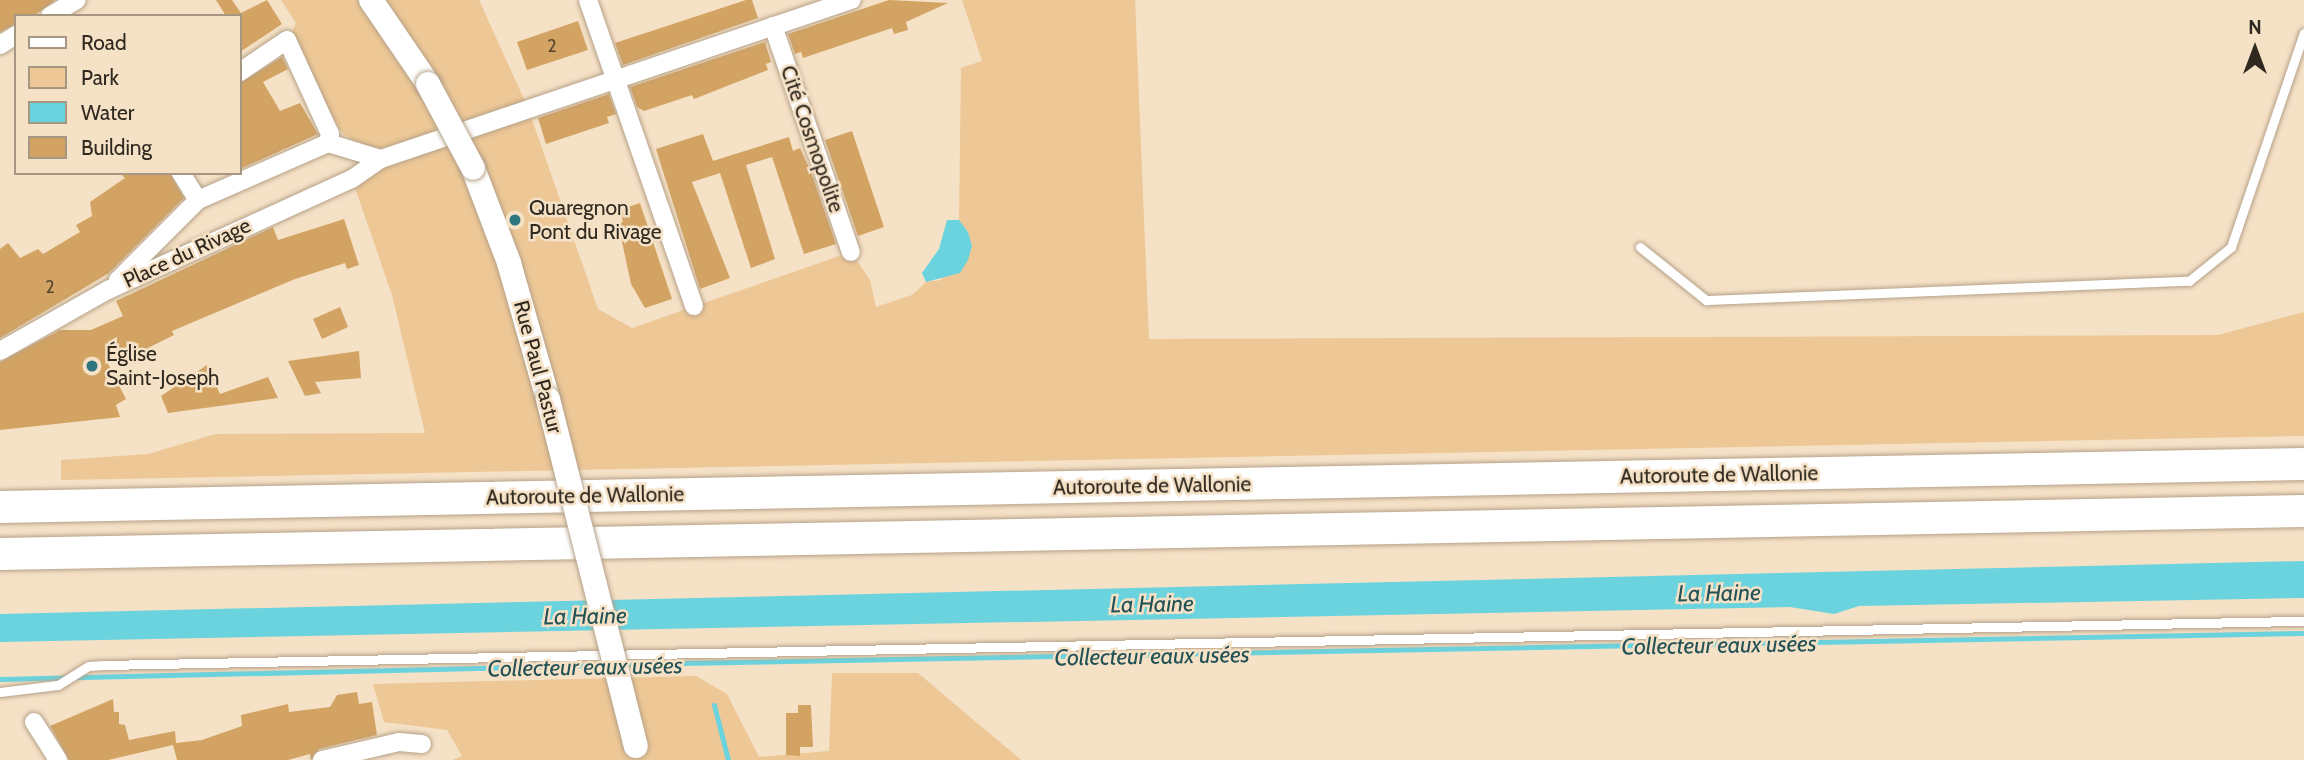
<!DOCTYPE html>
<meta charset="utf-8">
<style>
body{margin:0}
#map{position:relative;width:2304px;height:760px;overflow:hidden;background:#f5e1c6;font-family:Cabin,sans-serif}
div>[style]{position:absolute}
.green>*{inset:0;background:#edc795}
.water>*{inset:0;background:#6ad3de}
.stream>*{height:5px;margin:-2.5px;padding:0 2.5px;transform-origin:2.5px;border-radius:2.5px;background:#6ad3de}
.building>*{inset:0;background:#d2a363}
.roads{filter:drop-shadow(0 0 2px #b5a188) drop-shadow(0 0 2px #b5a188)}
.service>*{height:9px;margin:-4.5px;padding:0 4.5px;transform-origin:4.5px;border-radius:4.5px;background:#fff}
.minor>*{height:18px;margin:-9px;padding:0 9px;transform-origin:9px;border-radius:9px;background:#fff}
.secondary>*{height:24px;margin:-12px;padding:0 12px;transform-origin:12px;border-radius:12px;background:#fff}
.motorway>*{height:32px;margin:-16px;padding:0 16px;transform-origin:16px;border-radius:16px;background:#fff}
.bridges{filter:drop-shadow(0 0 2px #b5a188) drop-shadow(0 0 2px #b5a188)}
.secondary-bridge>*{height:24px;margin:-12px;padding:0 12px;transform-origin:12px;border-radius:12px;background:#fff}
.dots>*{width:19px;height:19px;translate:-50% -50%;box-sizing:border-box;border:4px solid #f5e1c6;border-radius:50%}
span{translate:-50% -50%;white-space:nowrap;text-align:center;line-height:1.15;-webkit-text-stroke:5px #f5e1c6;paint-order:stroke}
.number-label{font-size:18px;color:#584830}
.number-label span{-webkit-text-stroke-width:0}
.street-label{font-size:21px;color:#30291f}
.poi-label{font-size:21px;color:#30291f}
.left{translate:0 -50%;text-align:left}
.water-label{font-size:23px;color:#225156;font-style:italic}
.legend{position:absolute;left:14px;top:14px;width:228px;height:161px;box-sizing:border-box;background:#f5e1c6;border:2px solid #a69783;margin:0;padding:9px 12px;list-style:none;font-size:21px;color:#30291f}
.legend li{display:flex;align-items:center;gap:14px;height:35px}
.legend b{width:35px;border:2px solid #a69783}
.north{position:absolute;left:2220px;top:14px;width:70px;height:70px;-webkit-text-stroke:5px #f5e1c6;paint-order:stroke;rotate:0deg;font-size:19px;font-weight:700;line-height:28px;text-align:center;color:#30291f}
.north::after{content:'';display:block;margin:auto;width:24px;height:32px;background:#30291f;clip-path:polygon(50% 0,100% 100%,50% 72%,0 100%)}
</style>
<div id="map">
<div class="green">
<i style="clip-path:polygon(281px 0,479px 0,528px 108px,598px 309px,632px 328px,851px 252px,870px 280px,876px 307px,912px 295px,926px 282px,941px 280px,968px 232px,959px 220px,961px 68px,982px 61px,962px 0,1135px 0,1149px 339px,2218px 335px,2304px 312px,2304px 436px,61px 480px,61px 460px,148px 454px,216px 434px,425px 433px,392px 295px,352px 179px,381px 159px,342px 133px,289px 38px,296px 23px)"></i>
<i style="clip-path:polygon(832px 673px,918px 673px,1021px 760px,452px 760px,462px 756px,447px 730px,384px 722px,373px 684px,696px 676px,727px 694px,759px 757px,829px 751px)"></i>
</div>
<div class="water">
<i style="clip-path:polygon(947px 220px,959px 220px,968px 232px,972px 246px,968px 260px,960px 273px,926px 282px,922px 273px,939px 249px)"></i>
<i style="clip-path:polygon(2304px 561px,2304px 598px,1859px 606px,1834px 614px,1790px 607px,0 642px,0 614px)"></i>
</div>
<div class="stream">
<i style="left:624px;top:664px;width:1680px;rotate:-1.06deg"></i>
<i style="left:0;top:679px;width:607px;rotate:-1.32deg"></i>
<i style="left:714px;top:705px;width:57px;rotate:75.7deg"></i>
</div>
<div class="building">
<i style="clip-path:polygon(0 0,55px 0,34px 16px,16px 16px,16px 24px,0 32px)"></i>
<i style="clip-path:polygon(216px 0,232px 0,241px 13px,267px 0,282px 24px,240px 52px,240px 16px,226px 16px)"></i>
<i style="clip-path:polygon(746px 0,752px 0,758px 18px,623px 65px,615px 43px)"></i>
<i style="clip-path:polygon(889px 0,948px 3px,906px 22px,908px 30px,894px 34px,892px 28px,803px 58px,801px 52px,795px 54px,788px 34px)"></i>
<i style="clip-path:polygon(578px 21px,588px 50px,527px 70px,517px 42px)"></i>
<i style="clip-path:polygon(765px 42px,771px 62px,766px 64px,768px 70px,694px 99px,692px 95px,644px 111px,637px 107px,630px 87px)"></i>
<i style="clip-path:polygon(282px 57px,288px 69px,263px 82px,280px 111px,300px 103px,318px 134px,240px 169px,240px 83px)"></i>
<i style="clip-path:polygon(609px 94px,616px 114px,607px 117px,609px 123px,546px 144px,538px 118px)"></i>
<i style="clip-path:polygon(852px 131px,884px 227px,858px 236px,825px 140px)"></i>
<i style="clip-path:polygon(703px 134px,713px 161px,789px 137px,793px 151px,800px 148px,811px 172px,836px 244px,804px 254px,772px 157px,746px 165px,775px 259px,751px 268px,720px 173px,692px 182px,730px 278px,700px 289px,656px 149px)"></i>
<i style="clip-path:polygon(120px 173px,170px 173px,184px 198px,109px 273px,0 338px,0 249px,8px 243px,20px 258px,38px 249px,43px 254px,80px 232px,76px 225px,92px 216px,90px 202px,125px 178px)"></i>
<i style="clip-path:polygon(640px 203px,672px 299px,645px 308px,631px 284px,618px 223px,623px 222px,619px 210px)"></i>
<i style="clip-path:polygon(344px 219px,359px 265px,347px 269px,345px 263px,295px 279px,172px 331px,174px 335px,140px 352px,136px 342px,105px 358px,126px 399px,116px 405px,120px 417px,0 430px,0 362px,60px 330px,91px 330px,123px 316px,116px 301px,273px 227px,278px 240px)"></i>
<i style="clip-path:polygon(340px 307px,348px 327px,322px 339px,313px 319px)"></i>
<i style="clip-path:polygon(359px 351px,361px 378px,315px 382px,321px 393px,305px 396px,288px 361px)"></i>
<i style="clip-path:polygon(207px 365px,220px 394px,268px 377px,278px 398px,168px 413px,161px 396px)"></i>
<i style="clip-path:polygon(357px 692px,359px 704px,372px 702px,377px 735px,319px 749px,311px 760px,310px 754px,288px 760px,177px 760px,173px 745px,108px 760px,69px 760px,50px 726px,113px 699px,114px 712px,119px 712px,119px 724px,125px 725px,129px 740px,175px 731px,176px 743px,202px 740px,242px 726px,241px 715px,288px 704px,289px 712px,330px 707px,337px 695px)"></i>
<i style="clip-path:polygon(798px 705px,811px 705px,813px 747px,800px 747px,800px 756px,786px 755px,786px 713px,798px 713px)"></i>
</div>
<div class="roads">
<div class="service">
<i style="left:1640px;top:247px;width:85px;rotate:38.8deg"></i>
<i style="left:1706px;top:300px;width:483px;rotate:-2.3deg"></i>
<i style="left:2189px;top:281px;width:54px;rotate:-39deg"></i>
<i style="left:2231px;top:247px;width:226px;rotate:-71.2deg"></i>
<i style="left:0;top:692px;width:58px;rotate:-6.9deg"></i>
<i style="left:58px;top:685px;width:36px;rotate:-32deg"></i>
<i style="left:89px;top:666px;width:15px;rotate:-4deg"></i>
<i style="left:104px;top:665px;width:2200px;rotate:-1.15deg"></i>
</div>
<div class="minor">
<i style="left:588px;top:0;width:324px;rotate:70.9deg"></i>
<i style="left:50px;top:16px;width:31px;rotate:-31deg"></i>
<i style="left:773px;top:26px;width:239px;rotate:71deg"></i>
<i style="left:0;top:45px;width:19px;rotate:-32deg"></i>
<i style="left:328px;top:143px;width:55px;rotate:16.8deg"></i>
<i style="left:181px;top:173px;width:32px;rotate:58deg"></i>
<i style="left:118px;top:280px;width:113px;rotate:-45deg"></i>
<i style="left:198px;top:200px;width:142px;rotate:-23.7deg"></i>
<i style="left:328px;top:143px;width:9px;rotate:-77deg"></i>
<i style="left:330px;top:134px;width:103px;rotate:-114.6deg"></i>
<i style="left:287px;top:40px;width:57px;rotate:145.8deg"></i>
<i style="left:0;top:351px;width:124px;rotate:-29.5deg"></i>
<i style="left:108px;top:290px;width:268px;rotate:-24.5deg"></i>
<i style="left:352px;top:179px;width:35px;rotate:-35deg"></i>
<i style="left:381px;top:159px;width:497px;rotate:-18.7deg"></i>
<i style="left:34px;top:722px;width:45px;rotate:57.7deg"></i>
<i style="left:322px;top:760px;width:79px;rotate:-13.2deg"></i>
<i style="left:399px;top:742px;width:23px;rotate:5deg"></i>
</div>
<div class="secondary">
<i style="left:371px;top:0;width:102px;rotate:55.8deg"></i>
<i style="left:473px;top:168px;width:102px;rotate:69.2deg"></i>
<i style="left:509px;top:263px;width:141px;rotate:74deg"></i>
</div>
<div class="motorway">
<i style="left:0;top:507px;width:2304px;rotate:-1.07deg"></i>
<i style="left:0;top:554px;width:2304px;rotate:-1.07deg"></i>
</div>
</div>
<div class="bridges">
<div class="secondary-bridge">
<i style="left:428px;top:84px;width:95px;rotate:61.8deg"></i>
<i style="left:548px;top:399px;width:358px;rotate:75.8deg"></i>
</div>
</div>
<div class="dots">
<i style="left:515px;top:220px;background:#2d767d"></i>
<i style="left:92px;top:366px;background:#2d767d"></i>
</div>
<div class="number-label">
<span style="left:552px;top:46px">2</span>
<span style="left:50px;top:287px">2</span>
</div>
<div class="street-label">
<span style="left:812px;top:139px;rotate:71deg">Cité Cosmopolite</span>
<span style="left:187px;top:253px;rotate:-25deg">Place du Rivage</span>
<span style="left:538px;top:367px;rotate:75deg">Rue Paul Pastur</span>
<span style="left:1719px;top:475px;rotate:-1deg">Autoroute de Wallonie</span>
<span style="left:1152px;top:486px;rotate:-1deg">Autoroute de Wallonie</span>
<span style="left:585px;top:496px;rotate:-1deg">Autoroute de Wallonie</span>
</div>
<div class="poi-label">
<span class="left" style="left:529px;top:220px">Quaregnon<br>Pont du Rivage</span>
<span class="left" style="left:106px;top:366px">Église<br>Saint-Joseph</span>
</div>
<div class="water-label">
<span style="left:1719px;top:593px;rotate:-1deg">La Haine</span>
<span style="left:1152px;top:604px;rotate:-1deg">La Haine</span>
<span style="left:585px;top:616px;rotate:-1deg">La Haine</span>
<span style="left:1719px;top:645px;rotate:-1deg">Collecteur eaux usées</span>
<span style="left:1152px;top:656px;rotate:-1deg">Collecteur eaux usées</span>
<span style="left:585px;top:667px;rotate:-1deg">Collecteur eaux usées</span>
</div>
<ul class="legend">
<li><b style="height:9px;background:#fff"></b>Road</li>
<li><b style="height:19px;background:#edc795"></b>Park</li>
<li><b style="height:19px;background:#6ad3de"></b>Water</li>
<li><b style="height:19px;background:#d2a363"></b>Building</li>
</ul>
<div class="north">N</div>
</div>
